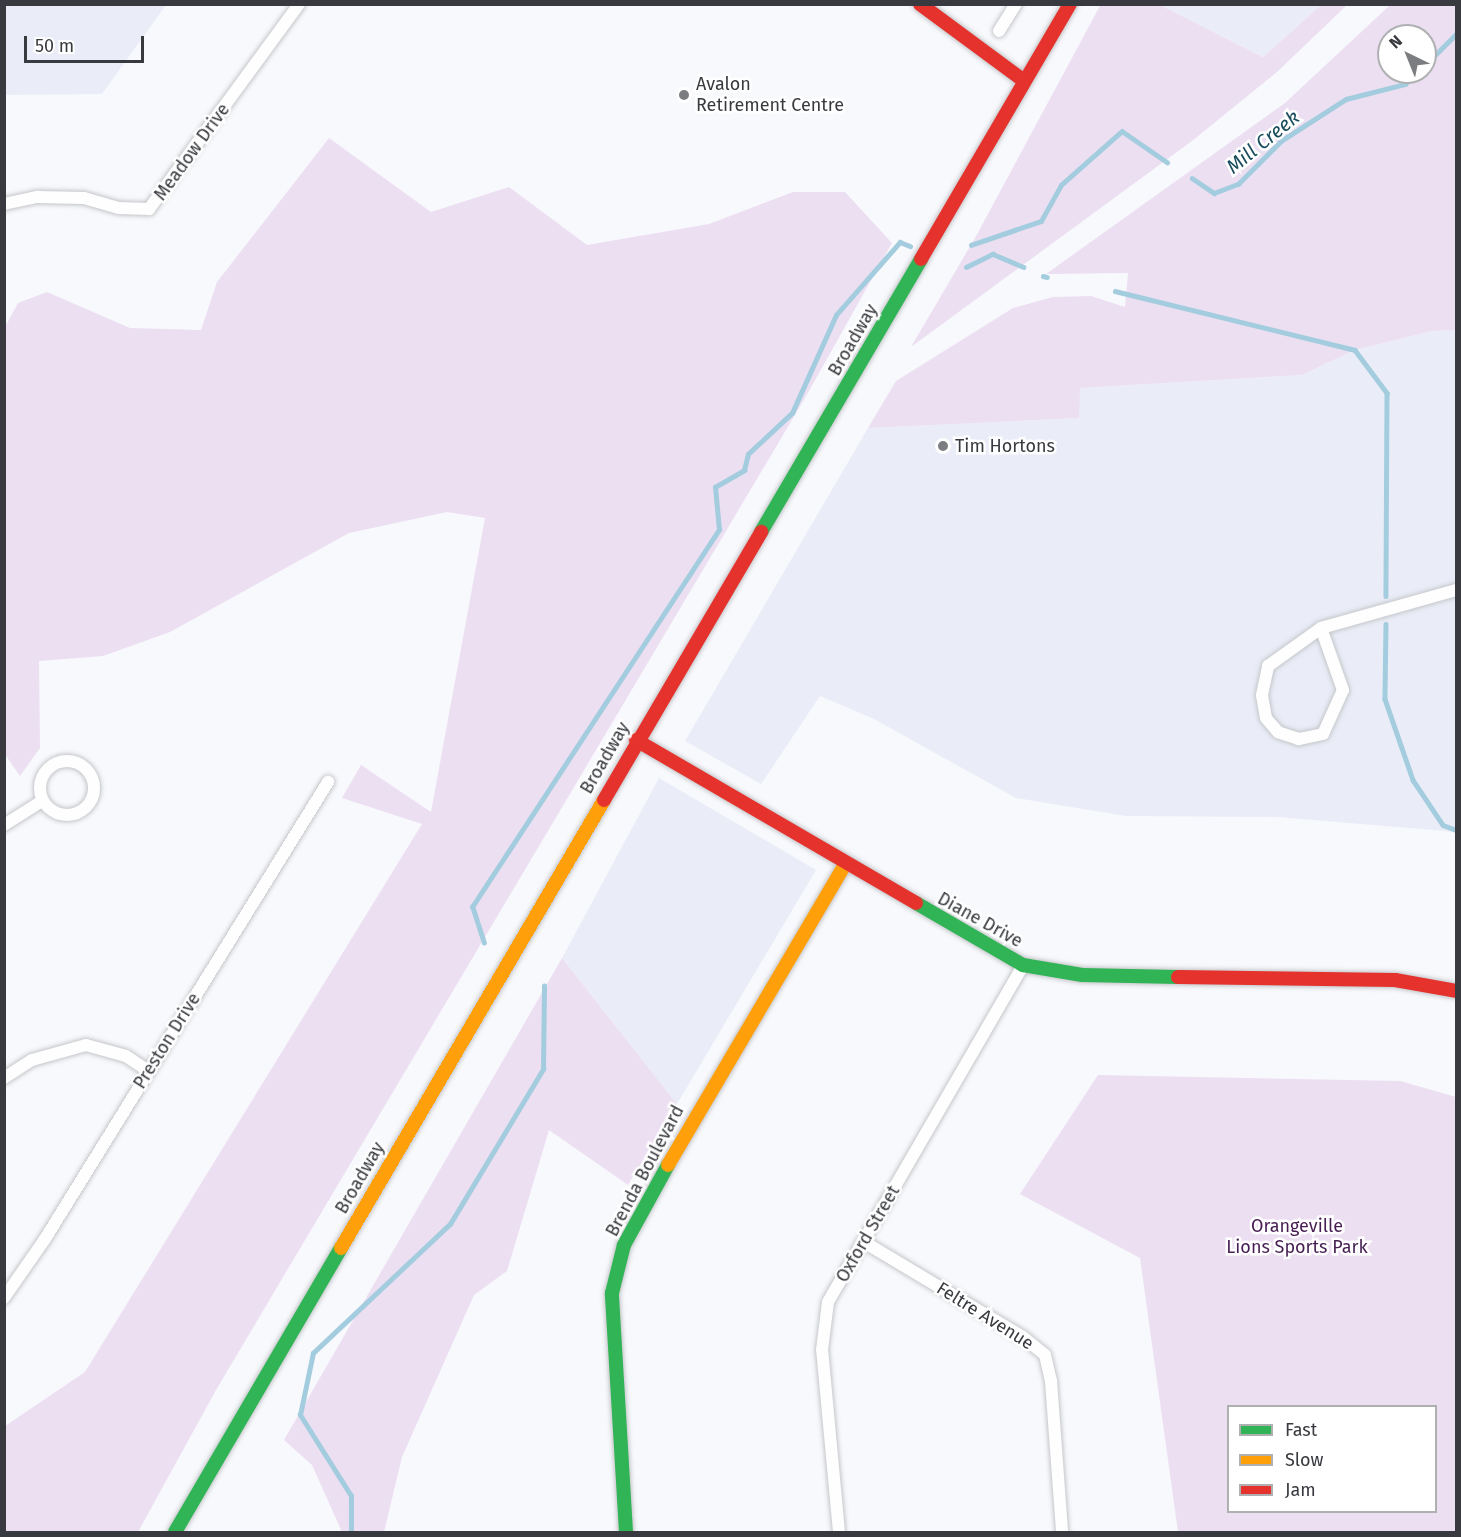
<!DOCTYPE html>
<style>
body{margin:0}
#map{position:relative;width:1461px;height:1537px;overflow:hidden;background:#f8f9fc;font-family:"Fira Sans",sans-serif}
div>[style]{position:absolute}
.built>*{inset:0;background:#eaedf8}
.green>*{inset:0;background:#ecdff2}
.stream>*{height:4.5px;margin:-2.25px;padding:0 2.25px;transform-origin:2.25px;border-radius:2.25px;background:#a3cdde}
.roads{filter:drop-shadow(0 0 2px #c5c7ca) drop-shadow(0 0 2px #c5c7ca)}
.street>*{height:12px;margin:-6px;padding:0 6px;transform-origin:6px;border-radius:6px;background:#fefeff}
.street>.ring{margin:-6px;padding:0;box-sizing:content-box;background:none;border:12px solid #fefeff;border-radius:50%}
.fast>*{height:14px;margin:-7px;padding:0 7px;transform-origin:7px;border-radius:7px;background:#30b455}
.slow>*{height:14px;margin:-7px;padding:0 7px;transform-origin:7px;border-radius:7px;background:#ff9f0a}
.jam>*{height:14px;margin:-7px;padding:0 7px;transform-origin:7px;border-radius:7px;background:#e5322d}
.dots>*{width:16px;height:16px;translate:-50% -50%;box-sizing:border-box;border:3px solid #fff;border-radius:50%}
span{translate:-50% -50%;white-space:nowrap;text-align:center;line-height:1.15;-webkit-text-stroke:5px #fff;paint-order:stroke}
.poi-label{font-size:18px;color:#383a3f}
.left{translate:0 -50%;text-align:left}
.street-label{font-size:18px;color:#383a3f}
.park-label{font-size:18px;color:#471e53}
.water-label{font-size:20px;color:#194c5c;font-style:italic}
.frame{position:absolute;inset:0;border:6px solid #383a3f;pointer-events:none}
.legend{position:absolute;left:1227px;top:1405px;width:210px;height:108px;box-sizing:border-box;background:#fff;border:2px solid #afb0b2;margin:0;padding:8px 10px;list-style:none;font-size:18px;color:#383a3f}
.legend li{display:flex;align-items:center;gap:12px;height:30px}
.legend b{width:30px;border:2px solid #afb0b2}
.north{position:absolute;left:1377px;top:24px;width:60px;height:60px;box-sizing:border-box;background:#fff;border:2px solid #afb0b2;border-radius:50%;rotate:317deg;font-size:16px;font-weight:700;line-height:24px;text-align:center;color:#383a3f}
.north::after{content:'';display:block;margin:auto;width:21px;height:27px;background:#7b7d81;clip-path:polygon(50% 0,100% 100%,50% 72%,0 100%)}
.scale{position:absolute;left:24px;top:36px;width:120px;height:27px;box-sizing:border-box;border:3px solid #383a3f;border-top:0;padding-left:8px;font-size:18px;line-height:21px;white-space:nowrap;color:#383a3f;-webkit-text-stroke:4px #fff;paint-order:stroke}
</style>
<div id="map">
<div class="built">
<i style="clip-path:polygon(4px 5px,5px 4px,166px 5px,102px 94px,5px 95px)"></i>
<i style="clip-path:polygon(1160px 5px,1321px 5px,1263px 57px)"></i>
<i style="clip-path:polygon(1456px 330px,1456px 832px,1277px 817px,1126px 816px,1016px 798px,874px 719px,820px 696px,761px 784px,685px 741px,868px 428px,1078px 418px,1079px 388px,1302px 375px,1355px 350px,1432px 331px)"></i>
<i style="clip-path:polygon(659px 778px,816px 870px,677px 1104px,562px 958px)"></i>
</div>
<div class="green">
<i style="clip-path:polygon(1101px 4px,1160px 5px,1263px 57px,1321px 5px,1347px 5px,1277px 72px,1192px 141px,911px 347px,975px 238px)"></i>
<i style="clip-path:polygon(evenodd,1390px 5px,1456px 5px,1456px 330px,1432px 331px,1355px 350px,1302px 375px,1080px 388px,1079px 418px,868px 428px,896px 381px,1013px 308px,1053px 297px,1091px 296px,1125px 307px,1128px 273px,1046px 274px,1285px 103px,1390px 5px,1389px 36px,1425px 36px,1425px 72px,1389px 72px,1389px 36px)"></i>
<i style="clip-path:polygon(329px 138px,431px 212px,509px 187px,587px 245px,709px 224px,793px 192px,845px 192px,892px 243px,805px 398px,216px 1390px,138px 1532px,5px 1532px,5px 1426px,85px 1372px,422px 824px,342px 798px,361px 765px,431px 812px,485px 518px,447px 512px,349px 533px,170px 632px,103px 656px,39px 661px,40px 748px,20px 776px,4px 753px,5px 327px,18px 303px,47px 292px,130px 328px,201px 330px,217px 282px)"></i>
<i style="clip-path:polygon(562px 958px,677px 1104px,628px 1185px,549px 1130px,507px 1271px,474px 1295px,402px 1457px,384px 1532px,342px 1532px,312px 1465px,284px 1440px)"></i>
<i style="clip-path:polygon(evenodd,1098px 1075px,1400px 1081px,1456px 1097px,1456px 1532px,1178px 1532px,1140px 1258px,1020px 1194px,1098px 1075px,1436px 1406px,1436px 1512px,1228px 1512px,1228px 1406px,1436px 1406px)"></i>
</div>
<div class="stream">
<i style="left:1425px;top:65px;width:44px;rotate:-45deg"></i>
<i style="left:1192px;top:178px;width:27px;rotate:34deg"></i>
<i style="left:1214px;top:193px;width:26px;rotate:-21deg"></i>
<i style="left:1238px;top:184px;width:61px;rotate:-45deg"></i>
<i style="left:1281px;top:141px;width:77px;rotate:-32.9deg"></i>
<i style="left:1346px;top:99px;width:61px;rotate:-14.3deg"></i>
<i style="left:1405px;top:84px;width:18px;rotate:-43deg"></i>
<i style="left:971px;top:245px;width:74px;rotate:-18.9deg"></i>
<i style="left:1041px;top:221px;width:41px;rotate:-60.9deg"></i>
<i style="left:1061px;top:185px;width:81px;rotate:-41.5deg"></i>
<i style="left:1122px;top:131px;width:55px;rotate:34.6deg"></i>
<i style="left:966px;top:267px;width:30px;rotate:-26deg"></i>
<i style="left:993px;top:254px;width:33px;rotate:23deg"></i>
<i style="left:1043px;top:276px;width:4px;rotate:14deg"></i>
<i style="left:1115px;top:291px;width:247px;rotate:13.8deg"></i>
<i style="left:1355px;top:350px;width:54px;rotate:53.3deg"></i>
<i style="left:1387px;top:393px;width:203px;rotate:90.3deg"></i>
<i style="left:1386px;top:624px;width:75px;rotate:90.8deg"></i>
<i style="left:1385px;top:699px;width:86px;rotate:70.9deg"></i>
<i style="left:1413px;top:780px;width:54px;rotate:56.3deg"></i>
<i style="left:1443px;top:825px;width:14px;rotate:21deg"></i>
<i style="left:484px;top:943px;width:38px;rotate:-108deg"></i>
<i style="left:472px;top:907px;width:451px;rotate:-56.8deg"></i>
<i style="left:719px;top:530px;width:43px;rotate:-95.3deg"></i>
<i style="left:715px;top:487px;width:34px;rotate:-30deg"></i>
<i style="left:744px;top:470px;width:16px;rotate:-76deg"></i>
<i style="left:748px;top:454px;width:60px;rotate:-43deg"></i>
<i style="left:792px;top:413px;width:107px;rotate:-65.8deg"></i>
<i style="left:836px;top:315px;width:97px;rotate:-48.8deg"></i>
<i style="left:900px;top:242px;width:11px;rotate:22deg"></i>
<i style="left:351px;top:1532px;width:36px;rotate:-90deg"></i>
<i style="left:351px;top:1496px;width:96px;rotate:-122.2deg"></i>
<i style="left:300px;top:1415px;width:63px;rotate:-78.2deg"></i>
<i style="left:313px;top:1353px;width:188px;rotate:-43.3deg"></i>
<i style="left:450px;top:1224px;width:181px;rotate:-59deg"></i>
<i style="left:543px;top:1069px;width:83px;rotate:-89.3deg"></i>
</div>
<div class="roads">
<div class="street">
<i style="left:999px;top:31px;width:32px;rotate:-58deg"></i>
<i style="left:4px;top:204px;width:35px;rotate:-12deg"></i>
<i style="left:38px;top:197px;width:46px;rotate:1.2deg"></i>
<i style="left:84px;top:198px;width:36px;rotate:16deg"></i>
<i style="left:119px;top:208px;width:30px;rotate:2deg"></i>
<i style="left:149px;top:209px;width:254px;rotate:-53.8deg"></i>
<i style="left:1321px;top:628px;width:66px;rotate:70.5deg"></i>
<i style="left:1343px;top:690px;width:48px;rotate:114.4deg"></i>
<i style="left:1323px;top:734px;width:25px;rotate:168deg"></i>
<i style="left:1299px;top:739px;width:22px;rotate:-162deg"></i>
<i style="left:1278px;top:732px;width:18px;rotate:-131deg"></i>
<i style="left:1266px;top:718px;width:23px;rotate:-100deg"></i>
<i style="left:1262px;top:695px;width:30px;rotate:-78deg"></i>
<i style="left:1268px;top:666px;width:65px;rotate:-35.6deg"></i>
<i style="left:1321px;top:628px;width:140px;rotate:-15.7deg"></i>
<i class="ring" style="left:40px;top:761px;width:42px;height:42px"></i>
<i style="left:4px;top:825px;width:45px;rotate:-32.3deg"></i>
<i style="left:4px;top:1078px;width:33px;rotate:-33deg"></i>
<i style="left:32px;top:1060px;width:56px;rotate:-15.5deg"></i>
<i style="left:86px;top:1045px;width:41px;rotate:15.4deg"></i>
<i style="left:126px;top:1056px;width:27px;rotate:34deg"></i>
<i style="left:864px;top:1242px;width:185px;rotate:30.9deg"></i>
<i style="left:1023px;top:1337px;width:28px;rotate:39deg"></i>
<i style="left:1045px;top:1355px;width:27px;rotate:77deg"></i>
<i style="left:1051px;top:1381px;width:151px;rotate:85.8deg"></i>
<i style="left:4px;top:1298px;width:72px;rotate:-55.2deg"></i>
<i style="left:45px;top:1239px;width:538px;rotate:-58.23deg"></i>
<i style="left:839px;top:1532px;width:183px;rotate:-95.3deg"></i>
<i style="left:822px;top:1350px;width:48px;rotate:-82.9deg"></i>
<i style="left:828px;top:1302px;width:389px;rotate:-59.9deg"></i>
</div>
<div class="fast">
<i style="left:761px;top:532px;width:316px;rotate:-59.6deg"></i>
<i style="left:916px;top:903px;width:124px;rotate:30.1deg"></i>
<i style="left:1023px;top:965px;width:60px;rotate:9.6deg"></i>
<i style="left:1082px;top:975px;width:96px;rotate:1.2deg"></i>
<i style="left:175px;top:1532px;width:329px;rotate:-59.7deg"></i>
<i style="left:626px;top:1532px;width:239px;rotate:-93.4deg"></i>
<i style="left:612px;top:1293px;width:49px;rotate:-76deg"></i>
<i style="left:624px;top:1245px;width:91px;rotate:-61.2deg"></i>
</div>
<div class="slow">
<i style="left:668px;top:1165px;width:349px;rotate:-59.5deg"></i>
<i style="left:341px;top:1248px;width:519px;rotate:-59.58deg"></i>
</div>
<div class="jam">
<i style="left:920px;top:4px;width:129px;rotate:36.5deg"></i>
<i style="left:921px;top:259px;width:295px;rotate:-59.7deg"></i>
<i style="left:636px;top:740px;width:324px;rotate:30.2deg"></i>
<i style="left:604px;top:800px;width:311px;rotate:-59.6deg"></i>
<i style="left:1178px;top:977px;width:217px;rotate:0.8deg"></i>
<i style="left:1395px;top:980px;width:62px;rotate:10.2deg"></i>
</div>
</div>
<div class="dots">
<i style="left:684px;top:95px;background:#7b7d81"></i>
<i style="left:943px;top:446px;background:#7b7d81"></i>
</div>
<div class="poi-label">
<span class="left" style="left:696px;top:95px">Avalon<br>Retirement Centre</span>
<span class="left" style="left:955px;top:446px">Tim Hortons</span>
</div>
<div class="street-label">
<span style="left:192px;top:152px;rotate:-54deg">Meadow Drive</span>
<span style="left:853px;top:340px;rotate:-60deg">Broadway</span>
<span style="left:605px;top:758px;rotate:-60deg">Broadway</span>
<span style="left:980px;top:920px;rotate:29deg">Diane Drive</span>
<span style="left:167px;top:1041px;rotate:-58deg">Preston Drive</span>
<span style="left:645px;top:1171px;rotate:-62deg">Brenda Boulevard</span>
<span style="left:360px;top:1178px;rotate:-60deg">Broadway</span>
<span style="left:868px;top:1234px;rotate:-60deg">Oxford Street</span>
<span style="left:985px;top:1316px;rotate:32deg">Feltre Avenue</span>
</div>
<div class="park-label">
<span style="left:1297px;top:1237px">Orangeville<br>Lions Sports Park</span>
</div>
<div class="water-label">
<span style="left:1263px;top:142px;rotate:-39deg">Mill Creek</span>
</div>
<div class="frame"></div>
<ul class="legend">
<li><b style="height:8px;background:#30b455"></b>Fast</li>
<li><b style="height:8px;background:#ff9f0a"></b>Slow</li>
<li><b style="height:8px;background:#e5322d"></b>Jam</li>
</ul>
<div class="north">N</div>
<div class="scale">50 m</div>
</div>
